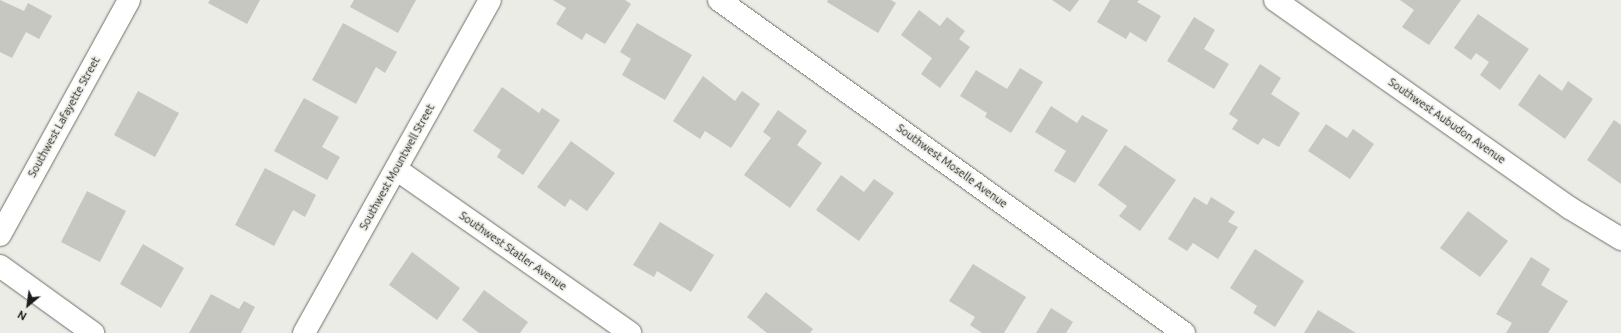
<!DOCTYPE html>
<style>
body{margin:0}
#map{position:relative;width:1621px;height:333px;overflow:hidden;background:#eaece5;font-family:Ubuntu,sans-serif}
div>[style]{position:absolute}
.building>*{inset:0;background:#c5c7c0}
.roads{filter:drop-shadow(0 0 1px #6e706a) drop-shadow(0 0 1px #6e706a)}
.minor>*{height:22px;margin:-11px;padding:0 11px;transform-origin:11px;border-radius:11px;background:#fff}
span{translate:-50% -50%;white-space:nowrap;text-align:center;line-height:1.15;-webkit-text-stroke:3px #eaece5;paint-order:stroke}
.street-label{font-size:11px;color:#1c1c1a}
.north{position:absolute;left:8px;top:285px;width:40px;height:40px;-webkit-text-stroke:3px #eaece5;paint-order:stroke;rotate:209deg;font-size:11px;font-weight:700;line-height:16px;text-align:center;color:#1c1c1a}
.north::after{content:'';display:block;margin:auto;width:14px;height:18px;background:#1c1c1a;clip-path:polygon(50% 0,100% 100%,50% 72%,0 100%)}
</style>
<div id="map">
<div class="building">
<i style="clip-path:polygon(0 0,24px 11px,28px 3px,52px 16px,39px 39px,26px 32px,12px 58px,0 52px)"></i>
<i style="clip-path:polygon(210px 0,260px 0,247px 24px,208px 3px)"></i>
<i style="clip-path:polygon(354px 0,416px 0,398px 33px,350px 7px)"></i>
<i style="clip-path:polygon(553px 0,625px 0,631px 4px,605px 44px,586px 33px,582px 40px,556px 24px,566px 8px)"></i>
<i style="clip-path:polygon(828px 0,891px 0,896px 3px,878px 33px,827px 2px)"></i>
<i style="clip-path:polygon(1052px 0,1079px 0,1070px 12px)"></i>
<i style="clip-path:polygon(1110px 0,1139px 0,1137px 2px,1161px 16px,1146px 42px,1130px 32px,1126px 39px,1097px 22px)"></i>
<i style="clip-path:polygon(1400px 0,1461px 0,1429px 45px,1402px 27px,1414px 10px)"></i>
<i style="clip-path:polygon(919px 10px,940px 26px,947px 17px,965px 31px,959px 39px,970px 47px,940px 88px,921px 74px,932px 58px,901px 35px)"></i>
<i style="clip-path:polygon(1478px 14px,1529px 49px,1500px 90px,1480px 75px,1489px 62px,1476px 53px,1471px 60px,1454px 48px)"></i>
<i style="clip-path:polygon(1194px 17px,1215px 30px,1204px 49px,1229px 64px,1214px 89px,1167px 61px)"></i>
<i style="clip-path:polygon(343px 23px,397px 52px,385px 73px,376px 67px,356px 104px,312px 80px)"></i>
<i style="clip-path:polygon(637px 23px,692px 55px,665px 100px,622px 75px,631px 59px,620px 52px)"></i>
<i style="clip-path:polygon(1260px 64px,1281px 78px,1271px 94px,1300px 113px,1279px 147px,1263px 138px,1258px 145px,1232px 129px,1238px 120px,1229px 114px)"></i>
<i style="clip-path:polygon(1020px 68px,1043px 82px,1011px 133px,985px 117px,987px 113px,960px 96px,976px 70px,1007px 89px)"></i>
<i style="clip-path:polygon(1539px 74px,1562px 91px,1568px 81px,1593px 99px,1565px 139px,1518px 105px)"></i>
<i style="clip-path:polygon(703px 76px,735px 101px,742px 91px,760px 104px,731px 148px,705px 131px,700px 139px,673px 121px)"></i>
<i style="clip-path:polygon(502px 87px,539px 113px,542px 108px,560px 120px,523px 175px,497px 157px,501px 150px,473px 131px)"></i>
<i style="clip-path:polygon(138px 91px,179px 113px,155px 157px,114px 135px)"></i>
<i style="clip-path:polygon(304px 98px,339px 117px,322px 147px,340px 157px,327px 180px,274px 151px)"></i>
<i style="clip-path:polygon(1051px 106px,1077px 123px,1082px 115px,1108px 130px,1075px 183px,1054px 171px,1066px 151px,1035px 132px)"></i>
<i style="clip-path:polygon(778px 110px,807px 131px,797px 145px,822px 163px,790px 208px,744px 175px,771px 138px,763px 132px)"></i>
<i style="clip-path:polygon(1614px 120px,1621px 125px,1621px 184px,1587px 160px)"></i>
<i style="clip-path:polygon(1326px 124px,1347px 138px,1353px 129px,1374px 144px,1350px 179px,1308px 151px)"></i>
<i style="clip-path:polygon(571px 141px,615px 173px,587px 211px,570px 199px,565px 207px,537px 187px)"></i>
<i style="clip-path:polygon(1125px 145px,1176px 180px,1140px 231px,1119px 216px,1127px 206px,1098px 185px)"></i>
<i style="clip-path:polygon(265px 168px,316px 195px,305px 217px,293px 210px,274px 246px,235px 225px)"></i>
<i style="clip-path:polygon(841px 175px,864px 192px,874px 179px,894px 193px,859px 241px,816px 210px)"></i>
<i style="clip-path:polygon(87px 191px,126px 211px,100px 262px,61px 242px)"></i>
<i style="clip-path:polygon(1194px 197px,1207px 205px,1211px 197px,1235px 212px,1228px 222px,1238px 227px,1218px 259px,1193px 243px,1187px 251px,1168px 239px)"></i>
<i style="clip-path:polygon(1468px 211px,1508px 241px,1480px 277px,1440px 248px)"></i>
<i style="clip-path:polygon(660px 222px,714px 255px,691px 292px,657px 271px,654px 277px,633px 265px)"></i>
<i style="clip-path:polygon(143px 244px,184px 268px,161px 308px,120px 284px)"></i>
<i style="clip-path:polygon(1255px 249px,1304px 281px,1275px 327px,1253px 313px,1257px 306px,1230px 288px)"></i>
<i style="clip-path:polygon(412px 252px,460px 288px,437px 320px,389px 285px)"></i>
<i style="clip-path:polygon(1531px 257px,1550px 269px,1541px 285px,1568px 301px,1548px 333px,1506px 333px,1512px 323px,1496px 314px)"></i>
<i style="clip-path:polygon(973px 264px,1026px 297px,1004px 333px,982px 333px,970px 325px,975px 317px,949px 301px)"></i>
<i style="clip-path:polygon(484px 290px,528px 322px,520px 333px,479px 333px,462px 320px)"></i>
<i style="clip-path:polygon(766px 292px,813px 329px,810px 333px,767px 333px,747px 317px)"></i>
<i style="clip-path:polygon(211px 294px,239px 309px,244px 301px,255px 307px,241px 333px,189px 333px)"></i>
<i style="clip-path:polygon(1051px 308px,1073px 322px,1066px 333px,1036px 333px)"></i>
<i style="clip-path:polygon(1318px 310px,1356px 333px,1304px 333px)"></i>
</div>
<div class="roads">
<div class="minor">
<i style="left:719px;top:0;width:572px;rotate:35.61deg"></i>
<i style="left:1275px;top:0;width:361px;rotate:35.2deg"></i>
<i style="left:1570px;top:208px;width:60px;rotate:31.3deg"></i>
<i style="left:396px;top:169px;width:286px;rotate:35deg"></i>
<i style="left:0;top:235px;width:268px;rotate:-61.2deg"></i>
<i style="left:0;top:266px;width:115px;rotate:35.8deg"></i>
<i style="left:304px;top:333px;width:381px;rotate:-60.8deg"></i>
</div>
</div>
<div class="street-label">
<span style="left:64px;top:117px;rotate:-61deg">Southwest Lafayette Street</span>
<span style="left:1447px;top:121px;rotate:35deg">Southwest Aubudon Avenue</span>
<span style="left:952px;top:166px;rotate:36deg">Southwest Moselle Avenue</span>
<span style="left:397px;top:167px;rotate:-61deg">Southwest Mountwell Street</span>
<span style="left:513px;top:251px;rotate:35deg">Southwest Statler Avenue</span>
</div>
<div class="north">N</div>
</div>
